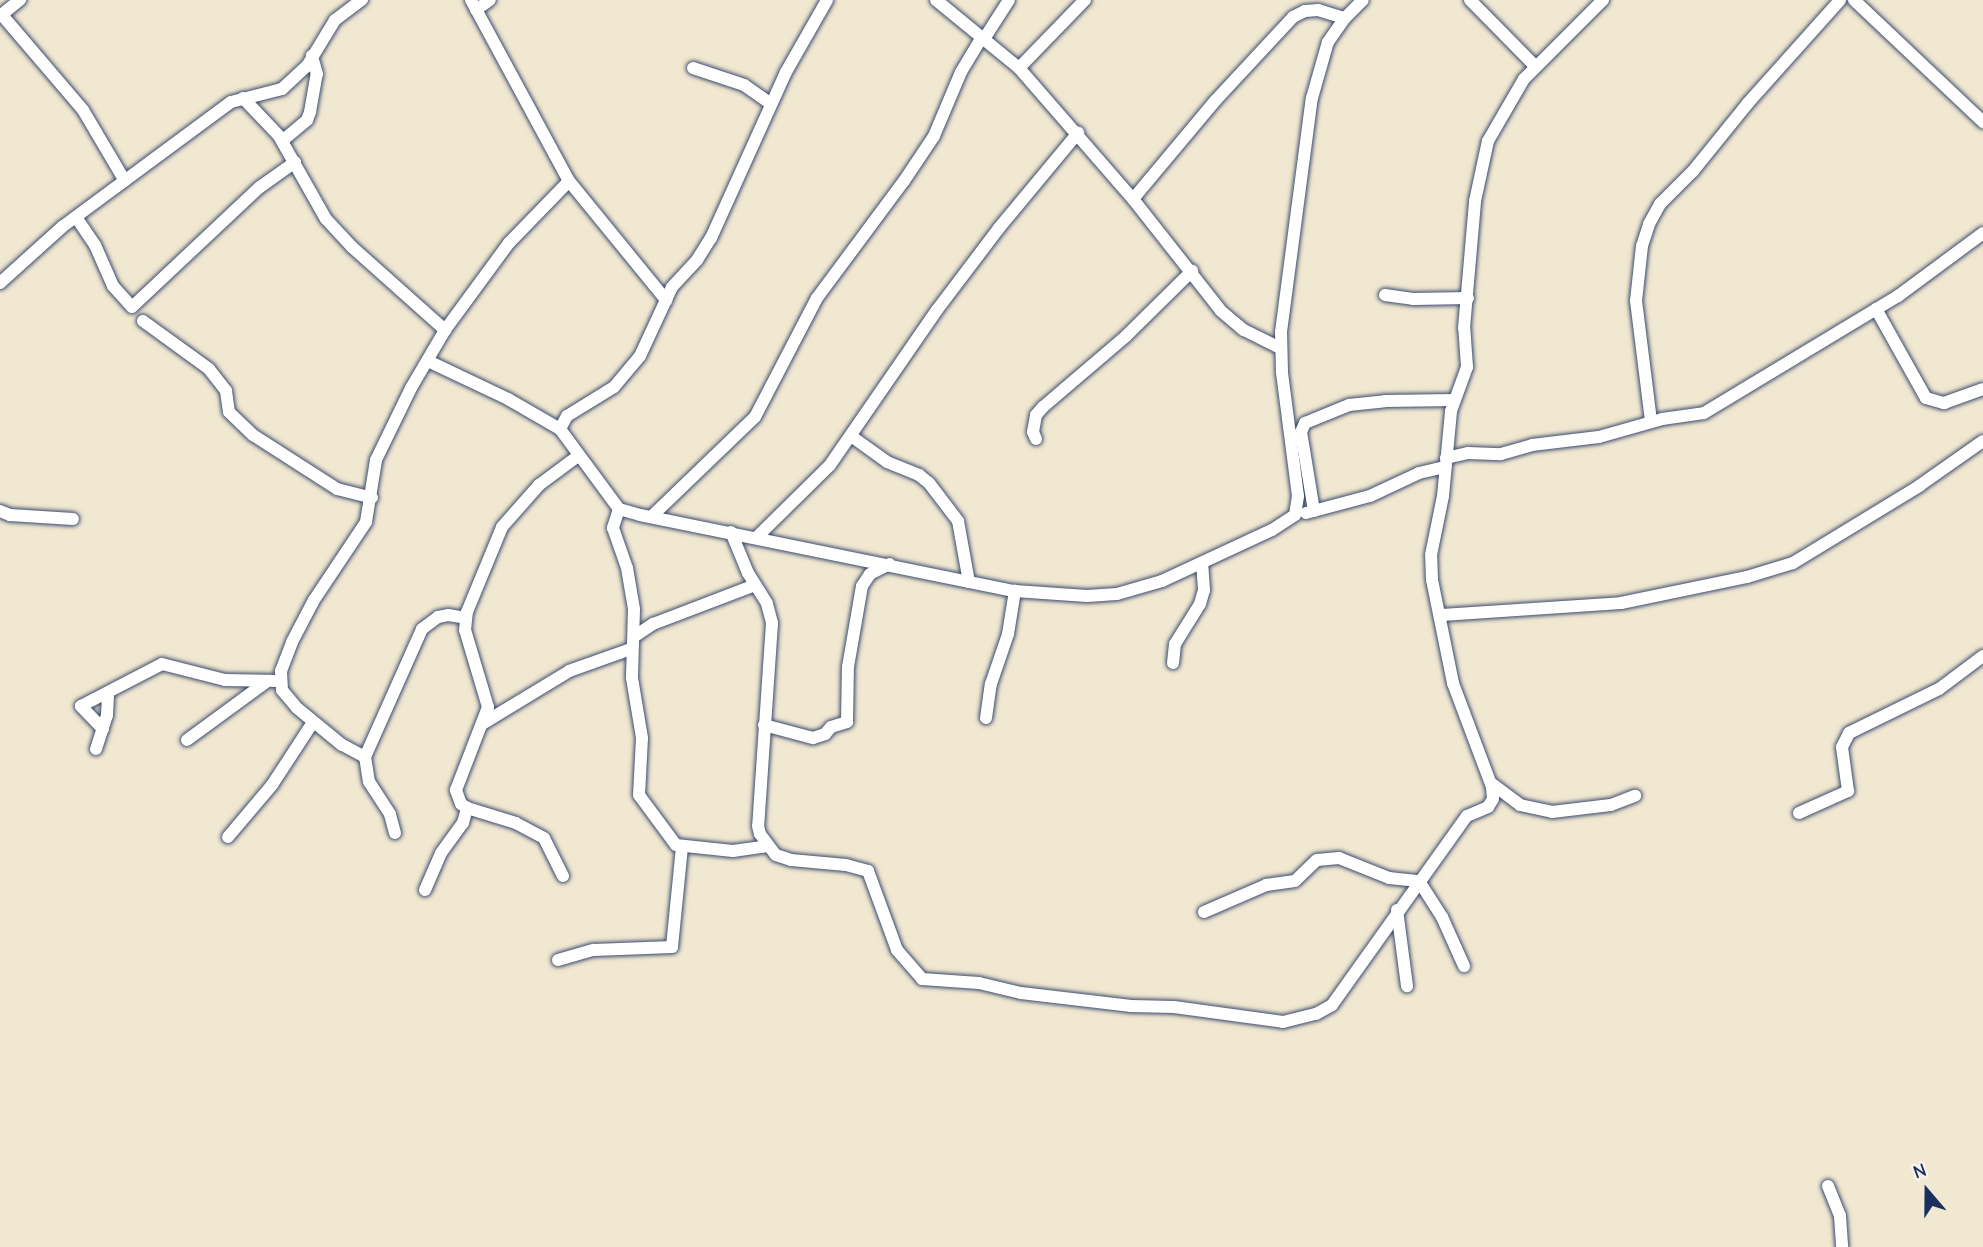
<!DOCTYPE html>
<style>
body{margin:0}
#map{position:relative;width:1983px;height:1247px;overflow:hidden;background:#f1e8d1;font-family:"Comic Neue",sans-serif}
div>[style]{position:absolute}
.roads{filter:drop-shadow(0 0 2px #3b4b6f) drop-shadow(0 0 2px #3b4b6f)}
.minor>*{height:12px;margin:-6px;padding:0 6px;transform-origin:6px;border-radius:6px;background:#fff}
span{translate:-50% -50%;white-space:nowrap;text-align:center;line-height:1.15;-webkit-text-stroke:6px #f7f3e8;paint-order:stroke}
.north{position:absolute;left:1892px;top:1156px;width:70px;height:70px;-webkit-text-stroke:5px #f7f3e8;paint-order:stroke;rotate:340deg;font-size:19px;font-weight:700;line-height:28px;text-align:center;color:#1b2f5e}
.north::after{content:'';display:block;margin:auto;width:24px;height:32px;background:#1b2f5e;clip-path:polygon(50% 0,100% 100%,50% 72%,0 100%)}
</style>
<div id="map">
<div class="roads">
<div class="minor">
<i style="left:471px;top:0;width:206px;rotate:61.6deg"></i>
<i style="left:569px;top:181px;width:154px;rotate:50.8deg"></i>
<i style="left:936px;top:0;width:107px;rotate:39.3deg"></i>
<i style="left:1019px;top:68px;width:174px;rotate:49deg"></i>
<i style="left:1133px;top:199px;width:142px;rotate:51.8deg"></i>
<i style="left:1221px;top:311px;width:30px;rotate:40deg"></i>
<i style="left:1244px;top:330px;width:40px;rotate:26.6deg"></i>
<i style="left:1470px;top:0;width:93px;rotate:45.4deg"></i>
<i style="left:1854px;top:0;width:178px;rotate:43.4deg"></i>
<i style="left:476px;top:10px;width:17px;rotate:-36deg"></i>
<i style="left:2px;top:15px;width:125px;rotate:49.5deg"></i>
<i style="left:83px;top:110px;width:82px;rotate:59.4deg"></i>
<i style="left:0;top:16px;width:26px;rotate:-39deg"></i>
<i style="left:984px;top:39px;width:46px;rotate:-57.3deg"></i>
<i style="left:693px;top:68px;width:54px;rotate:18.4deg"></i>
<i style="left:744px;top:85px;width:33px;rotate:35deg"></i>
<i style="left:1019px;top:68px;width:95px;rotate:-45.9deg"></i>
<i style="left:243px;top:98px;width:52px;rotate:46.5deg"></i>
<i style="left:279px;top:136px;width:95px;rotate:60.5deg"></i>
<i style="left:326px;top:219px;width:38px;rotate:47deg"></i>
<i style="left:352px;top:247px;width:125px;rotate:41.7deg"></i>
<i style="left:282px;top:141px;width:33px;rotate:-40deg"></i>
<i style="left:307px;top:120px;width:9px;rotate:-69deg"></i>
<i style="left:310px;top:112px;width:39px;rotate:-80deg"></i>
<i style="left:317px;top:74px;width:19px;rotate:-106deg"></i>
<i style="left:1133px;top:199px;width:128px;rotate:-50.1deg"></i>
<i style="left:1215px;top:101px;width:115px;rotate:-47.1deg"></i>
<i style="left:1293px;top:17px;width:13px;rotate:-27deg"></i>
<i style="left:1305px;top:11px;width:13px;rotate:-4deg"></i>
<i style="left:1318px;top:10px;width:28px;rotate:17deg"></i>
<i style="left:1345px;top:18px;width:25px;rotate:-45deg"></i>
<i style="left:76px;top:217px;width:34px;rotate:56deg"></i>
<i style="left:95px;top:245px;width:45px;rotate:66.3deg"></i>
<i style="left:113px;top:286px;width:28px;rotate:48deg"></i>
<i style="left:132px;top:307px;width:175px;rotate:-43.2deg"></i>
<i style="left:260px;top:187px;width:43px;rotate:-35.5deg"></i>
<i style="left:0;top:283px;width:84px;rotate:-42.1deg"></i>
<i style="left:62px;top:227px;width:210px;rotate:-36.5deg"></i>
<i style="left:231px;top:102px;width:53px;rotate:-14.3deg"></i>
<i style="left:282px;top:89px;width:34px;rotate:-43deg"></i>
<i style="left:307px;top:66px;width:54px;rotate:-58.7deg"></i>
<i style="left:335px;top:20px;width:34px;rotate:-37deg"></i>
<i style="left:1385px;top:295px;width:28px;rotate:8deg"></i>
<i style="left:1413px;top:299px;width:55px;rotate:-1deg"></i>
<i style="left:1876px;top:309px;width:102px;rotate:60.7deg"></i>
<i style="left:1926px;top:398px;width:19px;rotate:16deg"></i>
<i style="left:1944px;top:403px;width:41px;rotate:-19.7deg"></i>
<i style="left:143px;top:321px;width:82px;rotate:36deg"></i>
<i style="left:209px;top:369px;width:28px;rotate:52deg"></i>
<i style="left:226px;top:391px;width:21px;rotate:82deg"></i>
<i style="left:229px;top:412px;width:33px;rotate:44deg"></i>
<i style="left:253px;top:435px;width:100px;rotate:32.7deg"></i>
<i style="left:337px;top:489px;width:36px;rotate:14deg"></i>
<i style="left:428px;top:361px;width:89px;rotate:25.4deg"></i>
<i style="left:508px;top:399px;width:60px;rotate:30deg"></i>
<i style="left:560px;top:429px;width:99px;rotate:53.6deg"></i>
<i style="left:619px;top:509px;width:22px;rotate:16deg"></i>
<i style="left:640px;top:515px;width:383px;rotate:11.5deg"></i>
<i style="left:1015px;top:591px;width:72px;rotate:4deg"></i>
<i style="left:1087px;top:596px;width:30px;rotate:-4deg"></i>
<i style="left:1117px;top:594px;width:47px;rotate:-16.1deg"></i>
<i style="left:1162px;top:581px;width:121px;rotate:-24.9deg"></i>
<i style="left:1272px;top:530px;width:27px;rotate:-33deg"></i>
<i style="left:1295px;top:515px;width:19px;rotate:-81deg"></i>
<i style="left:1298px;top:496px;width:125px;rotate:-97.4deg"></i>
<i style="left:1282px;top:372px;width:40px;rotate:-91.4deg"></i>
<i style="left:1281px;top:332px;width:236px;rotate:-82.5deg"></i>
<i style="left:1312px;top:98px;width:58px;rotate:-74.1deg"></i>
<i style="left:1328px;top:42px;width:29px;rotate:-55deg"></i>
<i style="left:1651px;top:421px;width:121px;rotate:-97.1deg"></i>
<i style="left:1636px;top:301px;width:55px;rotate:-83.8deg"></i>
<i style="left:1642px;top:246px;width:23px;rotate:-72deg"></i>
<i style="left:1649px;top:224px;width:23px;rotate:-61deg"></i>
<i style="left:1660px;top:204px;width:47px;rotate:-45deg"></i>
<i style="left:1693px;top:171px;width:87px;rotate:-51deg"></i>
<i style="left:1748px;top:103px;width:138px;rotate:-48.2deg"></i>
<i style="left:560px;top:429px;width:15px;rotate:-62deg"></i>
<i style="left:567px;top:416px;width:55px;rotate:-31.7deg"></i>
<i style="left:614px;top:387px;width:40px;rotate:-50deg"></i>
<i style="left:640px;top:356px;width:76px;rotate:-65.1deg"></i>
<i style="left:672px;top:287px;width:37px;rotate:-47deg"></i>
<i style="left:697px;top:260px;width:26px;rotate:-58deg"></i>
<i style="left:711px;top:238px;width:182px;rotate:-65.7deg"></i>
<i style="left:786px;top:72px;width:83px;rotate:-60.3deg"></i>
<i style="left:851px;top:436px;width:44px;rotate:35.8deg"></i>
<i style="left:887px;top:462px;width:35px;rotate:22deg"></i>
<i style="left:919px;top:475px;width:13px;rotate:39deg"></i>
<i style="left:929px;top:483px;width:48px;rotate:52.7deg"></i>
<i style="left:958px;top:521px;width:62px;rotate:79.8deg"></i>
<i style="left:1036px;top:439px;width:8px;rotate:-113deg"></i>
<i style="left:1033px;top:432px;width:17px;rotate:-80deg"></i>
<i style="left:1036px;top:415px;width:11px;rotate:-49deg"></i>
<i style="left:1043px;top:407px;width:109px;rotate:-40.5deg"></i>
<i style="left:1126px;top:336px;width:93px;rotate:-44.6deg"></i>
<i style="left:1446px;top:458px;width:23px;rotate:-13deg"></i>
<i style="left:1468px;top:453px;width:33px;rotate:2deg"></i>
<i style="left:1501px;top:454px;width:32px;rotate:-16deg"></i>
<i style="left:1532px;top:445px;width:67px;rotate:-6.8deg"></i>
<i style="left:1599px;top:437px;width:66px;rotate:-15.9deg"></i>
<i style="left:1662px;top:419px;width:42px;rotate:-8.1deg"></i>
<i style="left:1704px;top:413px;width:227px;rotate:-31.1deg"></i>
<i style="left:1898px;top:296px;width:106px;rotate:-36.5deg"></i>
<i style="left:619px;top:509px;width:20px;rotate:108deg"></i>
<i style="left:613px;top:528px;width:42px;rotate:70.7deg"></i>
<i style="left:627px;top:568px;width:42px;rotate:80.3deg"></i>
<i style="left:634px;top:609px;width:69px;rotate:91.7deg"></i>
<i style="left:632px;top:678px;width:61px;rotate:80.5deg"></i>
<i style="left:642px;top:738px;width:57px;rotate:93deg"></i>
<i style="left:639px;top:795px;width:62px;rotate:53.5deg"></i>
<i style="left:676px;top:845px;width:57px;rotate:6deg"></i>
<i style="left:733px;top:851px;width:35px;rotate:-8deg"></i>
<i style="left:0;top:511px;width:11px;rotate:22deg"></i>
<i style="left:10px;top:515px;width:63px;rotate:3.6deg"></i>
<i style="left:1314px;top:511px;width:80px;rotate:-99.3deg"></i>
<i style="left:1301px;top:432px;width:10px;rotate:-66deg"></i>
<i style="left:1305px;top:423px;width:48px;rotate:-22.2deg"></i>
<i style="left:1349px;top:405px;width:36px;rotate:-6deg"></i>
<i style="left:1385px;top:401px;width:69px;rotate:-0.8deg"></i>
<i style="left:1306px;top:513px;width:66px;rotate:-14.9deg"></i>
<i style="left:1370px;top:496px;width:54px;rotate:-25.1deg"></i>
<i style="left:1419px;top:473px;width:27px;rotate:-13deg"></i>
<i style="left:651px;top:517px;width:144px;rotate:-43.9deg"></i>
<i style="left:755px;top:417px;width:134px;rotate:-62.5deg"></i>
<i style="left:817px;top:298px;width:146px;rotate:-53.4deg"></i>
<i style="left:904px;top:181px;width:54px;rotate:-56.3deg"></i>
<i style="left:934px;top:136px;width:69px;rotate:-67.1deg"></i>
<i style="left:961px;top:72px;width:41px;rotate:-59deg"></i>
<i style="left:731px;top:532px;width:44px;rotate:67.5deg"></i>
<i style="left:748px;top:573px;width:36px;rotate:58deg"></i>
<i style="left:767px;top:604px;width:20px;rotate:75deg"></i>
<i style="left:772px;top:623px;width:203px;rotate:93.9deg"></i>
<i style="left:758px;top:826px;width:8px;rotate:76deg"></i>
<i style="left:760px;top:834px;width:26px;rotate:53deg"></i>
<i style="left:776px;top:855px;width:16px;rotate:18deg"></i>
<i style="left:791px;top:860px;width:55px;rotate:5.2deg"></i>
<i style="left:846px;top:865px;width:23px;rotate:15deg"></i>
<i style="left:868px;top:871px;width:84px;rotate:69.8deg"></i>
<i style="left:897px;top:950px;width:38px;rotate:49deg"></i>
<i style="left:922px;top:979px;width:57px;rotate:4deg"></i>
<i style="left:979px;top:983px;width:43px;rotate:13.4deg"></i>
<i style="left:1021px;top:993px;width:111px;rotate:6.7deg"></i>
<i style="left:1131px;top:1006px;width:43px;rotate:1.3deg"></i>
<i style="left:1174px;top:1007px;width:110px;rotate:7.8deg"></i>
<i style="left:1283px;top:1022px;width:34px;rotate:-14deg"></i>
<i style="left:1316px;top:1014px;width:18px;rotate:-29deg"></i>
<i style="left:1332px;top:1005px;width:232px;rotate:-54.5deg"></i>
<i style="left:1467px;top:816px;width:23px;rotate:-23deg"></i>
<i style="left:1488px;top:807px;width:9px;rotate:-58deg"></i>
<i style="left:1493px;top:799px;width:12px;rotate:-95deg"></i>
<i style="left:1492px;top:787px;width:111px;rotate:-110.6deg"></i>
<i style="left:1453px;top:683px;width:105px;rotate:-101.5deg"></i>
<i style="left:1432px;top:580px;width:25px;rotate:-92deg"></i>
<i style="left:1431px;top:555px;width:60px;rotate:-78.5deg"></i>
<i style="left:1443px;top:496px;width:85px;rotate:-84.6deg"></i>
<i style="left:1451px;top:411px;width:47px;rotate:-70deg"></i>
<i style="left:1467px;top:367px;width:39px;rotate:-94deg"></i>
<i style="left:1464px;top:328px;width:127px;rotate:-85deg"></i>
<i style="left:1475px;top:201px;width:61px;rotate:-77.8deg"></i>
<i style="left:1488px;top:141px;width:72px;rotate:-59.9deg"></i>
<i style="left:1524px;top:79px;width:112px;rotate:-45deg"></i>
<i style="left:756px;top:538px;width:104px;rotate:-44.6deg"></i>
<i style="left:830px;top:465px;width:188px;rotate:-55.4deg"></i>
<i style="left:937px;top:310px;width:103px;rotate:-52.9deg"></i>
<i style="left:999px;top:228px;width:124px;rotate:-50.3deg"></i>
<i style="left:1442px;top:615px;width:179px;rotate:-3.8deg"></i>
<i style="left:1621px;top:603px;width:129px;rotate:-11.7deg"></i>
<i style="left:1747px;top:577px;width:48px;rotate:-16.9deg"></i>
<i style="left:1793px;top:563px;width:148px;rotate:-31.4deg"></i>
<i style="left:1919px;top:486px;width:78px;rotate:-35.1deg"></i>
<i style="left:635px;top:636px;width:22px;rotate:-34deg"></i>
<i style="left:653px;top:624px;width:109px;rotate:-20.9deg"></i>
<i style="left:1173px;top:663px;width:19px;rotate:-84deg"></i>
<i style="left:1175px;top:644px;width:47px;rotate:-58deg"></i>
<i style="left:1200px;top:604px;width:15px;rotate:-74deg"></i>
<i style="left:1204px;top:590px;width:27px;rotate:-94deg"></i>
<i style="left:986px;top:718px;width:34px;rotate:-82deg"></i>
<i style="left:991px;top:684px;width:53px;rotate:-71.2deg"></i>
<i style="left:1008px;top:634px;width:44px;rotate:-80.8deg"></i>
<i style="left:482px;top:724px;width:102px;rotate:-31.3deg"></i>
<i style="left:569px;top:671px;width:66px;rotate:-19.5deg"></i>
<i style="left:764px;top:725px;width:51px;rotate:14.9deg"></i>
<i style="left:813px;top:738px;width:13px;rotate:-18deg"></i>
<i style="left:825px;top:734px;width:9px;rotate:-49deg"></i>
<i style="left:831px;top:727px;width:17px;rotate:-17deg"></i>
<i style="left:847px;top:722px;width:55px;rotate:-89deg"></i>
<i style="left:848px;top:667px;width:82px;rotate:-80.2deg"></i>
<i style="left:862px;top:586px;width:14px;rotate:-56deg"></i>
<i style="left:870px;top:574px;width:22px;rotate:-27deg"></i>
<i style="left:103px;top:729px;width:32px;rotate:-134deg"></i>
<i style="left:81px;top:706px;width:91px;rotate:-27.4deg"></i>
<i style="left:162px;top:664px;width:65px;rotate:14.3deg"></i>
<i style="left:225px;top:680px;width:55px;rotate:1deg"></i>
<i style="left:187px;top:740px;width:97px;rotate:-36.2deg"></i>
<i style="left:96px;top:749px;width:36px;rotate:-72deg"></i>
<i style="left:107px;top:715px;width:22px;rotate:-87deg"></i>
<i style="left:365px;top:757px;width:26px;rotate:-152deg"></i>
<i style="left:342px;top:745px;width:58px;rotate:-140.6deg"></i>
<i style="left:297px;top:708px;width:23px;rotate:-130deg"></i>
<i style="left:282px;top:690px;width:19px;rotate:-93deg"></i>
<i style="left:281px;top:671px;width:31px;rotate:-69deg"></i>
<i style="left:292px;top:642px;width:47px;rotate:-62.4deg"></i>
<i style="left:314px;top:600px;width:94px;rotate:-56.3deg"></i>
<i style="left:366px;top:522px;width:63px;rotate:-80.8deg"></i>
<i style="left:376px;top:460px;width:80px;rotate:-64.1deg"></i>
<i style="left:411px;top:388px;width:67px;rotate:-59.6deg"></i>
<i style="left:445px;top:330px;width:108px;rotate:-53.7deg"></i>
<i style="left:509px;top:243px;width:86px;rotate:-45.9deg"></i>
<i style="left:1491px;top:783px;width:36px;rotate:37deg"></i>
<i style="left:1520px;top:805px;width:33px;rotate:12deg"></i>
<i style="left:1552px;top:812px;width:59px;rotate:-6.8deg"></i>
<i style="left:1611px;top:805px;width:26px;rotate:-21deg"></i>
<i style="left:1799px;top:813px;width:54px;rotate:-24.2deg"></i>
<i style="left:1848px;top:791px;width:44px;rotate:-97.8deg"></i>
<i style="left:1842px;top:747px;width:16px;rotate:-63deg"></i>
<i style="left:1849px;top:733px;width:100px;rotate:-26.1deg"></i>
<i style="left:1939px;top:689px;width:55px;rotate:-36.9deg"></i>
<i style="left:395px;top:833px;width:20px;rotate:-105deg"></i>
<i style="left:390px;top:814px;width:38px;rotate:-123deg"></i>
<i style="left:369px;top:782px;width:25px;rotate:-99deg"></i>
<i style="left:365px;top:757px;width:140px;rotate:-66deg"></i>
<i style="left:422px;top:629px;width:20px;rotate:-37deg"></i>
<i style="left:438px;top:617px;width:10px;rotate:-11deg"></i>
<i style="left:448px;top:615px;width:18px;rotate:9deg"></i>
<i style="left:228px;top:837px;width:68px;rotate:-49.8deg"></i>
<i style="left:272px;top:785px;width:75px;rotate:-56.9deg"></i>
<i style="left:563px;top:876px;width:42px;rotate:-116.6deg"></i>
<i style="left:544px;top:838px;width:32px;rotate:-152deg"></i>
<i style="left:516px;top:823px;width:51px;rotate:-163deg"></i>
<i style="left:467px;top:808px;width:7px;rotate:-146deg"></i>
<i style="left:461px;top:804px;width:15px;rotate:-110deg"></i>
<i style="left:456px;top:790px;width:89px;rotate:-68.9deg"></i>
<i style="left:488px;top:707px;width:80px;rotate:-106.6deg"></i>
<i style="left:465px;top:630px;width:18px;rotate:-84deg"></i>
<i style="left:467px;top:612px;width:92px;rotate:-67.6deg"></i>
<i style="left:502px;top:527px;width:56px;rotate:-48.6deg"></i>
<i style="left:539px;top:485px;width:49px;rotate:-36.6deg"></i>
<i style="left:425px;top:890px;width:40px;rotate:-66.6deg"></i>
<i style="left:441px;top:853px;width:37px;rotate:-54deg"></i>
<i style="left:463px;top:823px;width:16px;rotate:-75deg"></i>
<i style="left:1397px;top:910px;width:77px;rotate:82.5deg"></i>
<i style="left:1204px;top:912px;width:68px;rotate:-23.5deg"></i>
<i style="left:1266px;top:885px;width:29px;rotate:-8deg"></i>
<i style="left:1295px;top:881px;width:30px;rotate:-44deg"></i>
<i style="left:1317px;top:860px;width:22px;rotate:-5deg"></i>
<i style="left:1339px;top:858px;width:54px;rotate:21.8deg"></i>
<i style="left:1389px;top:878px;width:30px;rotate:6deg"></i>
<i style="left:1419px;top:881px;width:43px;rotate:57.4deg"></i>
<i style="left:1442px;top:917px;width:54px;rotate:65.8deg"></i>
<i style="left:558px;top:960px;width:37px;rotate:-16deg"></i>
<i style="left:594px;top:950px;width:78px;rotate:-2.2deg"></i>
<i style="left:672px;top:947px;width:101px;rotate:-84.3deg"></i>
<i style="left:1828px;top:1186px;width:32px;rotate:68deg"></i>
<i style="left:1840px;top:1216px;width:31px;rotate:86deg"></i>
</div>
</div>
<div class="north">N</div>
</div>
